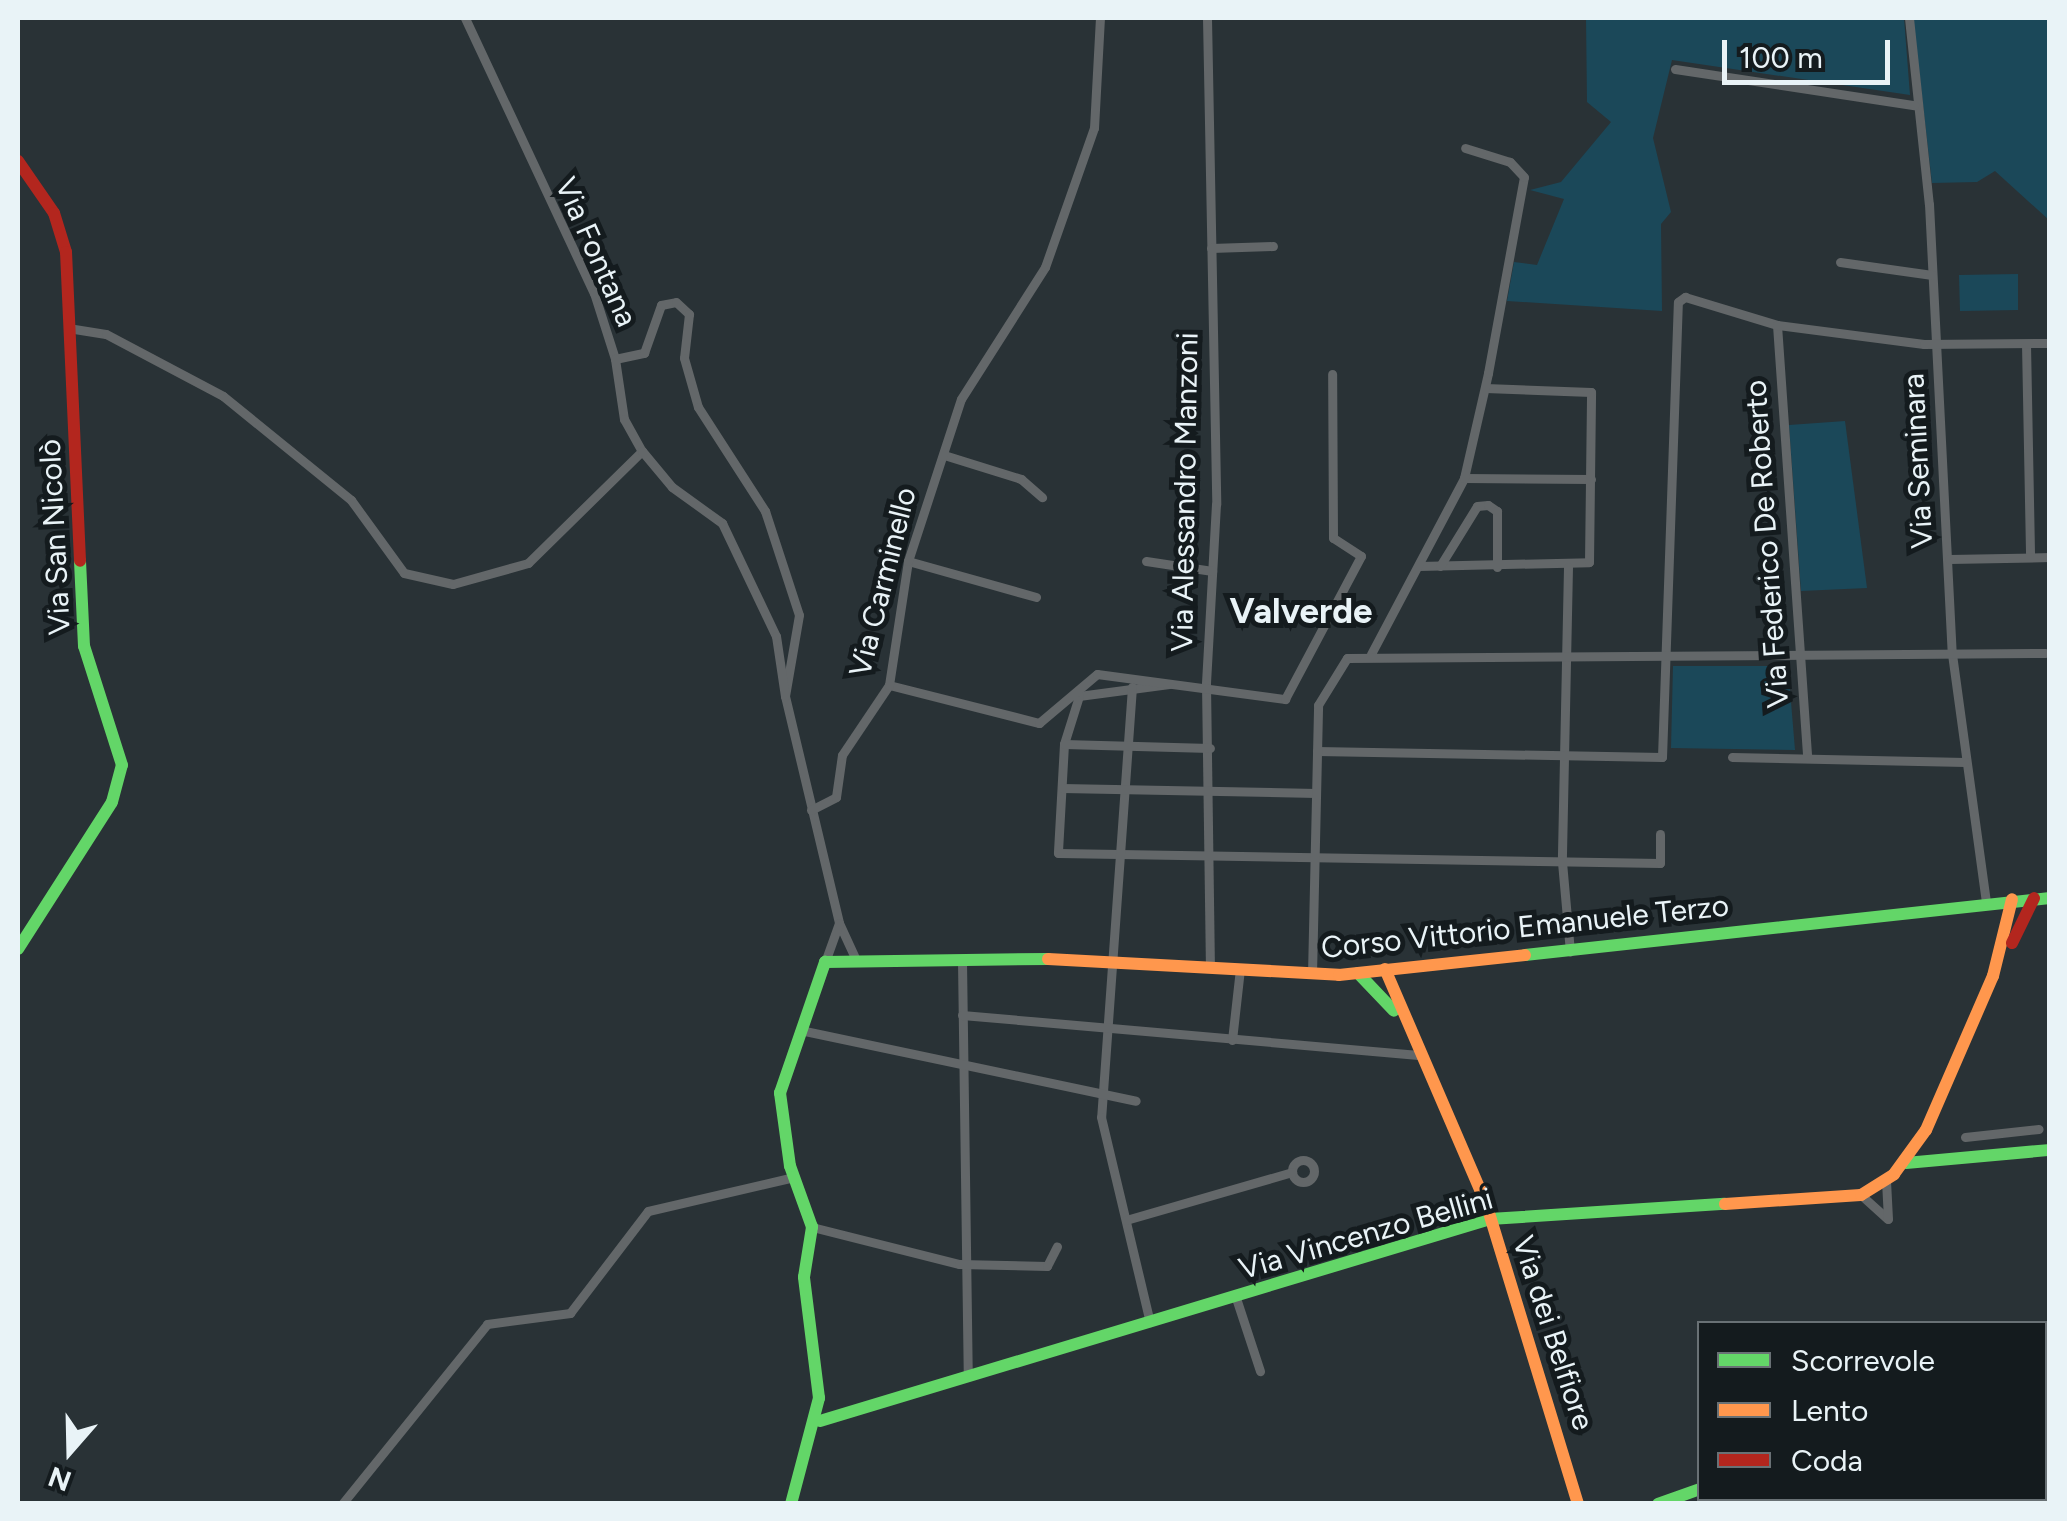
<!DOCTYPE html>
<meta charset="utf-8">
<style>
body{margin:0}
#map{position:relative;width:2067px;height:1521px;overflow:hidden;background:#293236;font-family:Figtree,sans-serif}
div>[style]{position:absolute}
.green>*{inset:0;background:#1b4859}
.street>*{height:9px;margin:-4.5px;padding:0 4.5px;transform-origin:4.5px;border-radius:4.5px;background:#636769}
.street>.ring{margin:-4.5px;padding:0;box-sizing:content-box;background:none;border:9px solid #636769;border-radius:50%}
.fast>*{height:12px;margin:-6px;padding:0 6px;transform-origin:6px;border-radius:6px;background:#63d668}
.slow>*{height:12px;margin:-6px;padding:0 6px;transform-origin:6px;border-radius:6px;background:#ff974d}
.jam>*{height:12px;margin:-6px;padding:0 6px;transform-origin:6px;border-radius:6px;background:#b3261e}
span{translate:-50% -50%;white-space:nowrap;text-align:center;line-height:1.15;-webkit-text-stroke:10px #141b1e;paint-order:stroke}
.street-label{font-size:30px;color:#e9f3f7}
.quarter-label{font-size:35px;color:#e9f3f7;font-weight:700}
.frame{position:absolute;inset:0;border:20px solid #e9f3f7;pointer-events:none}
.legend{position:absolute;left:1697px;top:1321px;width:350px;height:180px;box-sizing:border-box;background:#141b1e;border:2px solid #697175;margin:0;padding:12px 18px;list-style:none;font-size:30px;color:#e9f3f7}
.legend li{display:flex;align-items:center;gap:20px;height:50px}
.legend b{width:50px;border:2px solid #697175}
.north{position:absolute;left:20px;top:1401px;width:100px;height:100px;-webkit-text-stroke:8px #141b1e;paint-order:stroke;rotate:200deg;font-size:28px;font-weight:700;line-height:40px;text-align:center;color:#e9f3f7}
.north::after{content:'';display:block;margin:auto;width:35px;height:45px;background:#e9f3f7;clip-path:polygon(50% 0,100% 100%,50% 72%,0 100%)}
.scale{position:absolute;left:1722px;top:40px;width:168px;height:45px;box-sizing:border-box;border:5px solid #e9f3f7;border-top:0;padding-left:12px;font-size:30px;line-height:35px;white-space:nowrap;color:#e9f3f7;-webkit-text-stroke:8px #141b1e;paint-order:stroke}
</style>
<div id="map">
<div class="green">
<i style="clip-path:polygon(1500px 18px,1904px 18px,1910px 95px,1672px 60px,1653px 138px,1671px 212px,1661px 224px,1662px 311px,1507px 301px,1514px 262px,1537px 265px,1564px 199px,1530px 190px,1561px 182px,1611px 122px,1587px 102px,1586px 18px)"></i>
<i style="clip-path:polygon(1913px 18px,2049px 18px,2049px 220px,1995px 171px,1977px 182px,1932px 183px)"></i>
<i style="clip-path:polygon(2018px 274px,2018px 310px,1960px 311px,1959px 275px)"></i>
<i style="clip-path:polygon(1845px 421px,1867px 588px,1801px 591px,1789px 425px)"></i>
<i style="clip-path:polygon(1673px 666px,1788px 666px,1795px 750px,1671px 748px)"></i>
</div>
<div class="street">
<i style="left:465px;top:18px;width:304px;rotate:64.9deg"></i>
<i style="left:594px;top:293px;width:69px;rotate:72.3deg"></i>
<i style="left:615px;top:359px;width:30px;rotate:-12deg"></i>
<i style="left:644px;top:353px;width:51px;rotate:-70.5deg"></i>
<i style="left:661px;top:305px;width:15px;rotate:-11deg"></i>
<i style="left:676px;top:302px;width:18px;rotate:43deg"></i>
<i style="left:689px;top:314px;width:44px;rotate:96.5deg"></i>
<i style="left:684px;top:358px;width:51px;rotate:74.1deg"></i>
<i style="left:698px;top:407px;width:124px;rotate:57.2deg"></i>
<i style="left:765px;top:511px;width:109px;rotate:71.9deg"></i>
<i style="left:799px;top:615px;width:82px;rotate:99.8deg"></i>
<i style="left:785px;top:696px;width:233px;rotate:76.6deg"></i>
<i style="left:839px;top:923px;width:43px;rotate:65.2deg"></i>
<i style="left:1207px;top:18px;width:486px;rotate:88.9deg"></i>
<i style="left:1216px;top:504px;width:180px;rotate:93.2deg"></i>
<i style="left:1206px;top:684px;width:283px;rotate:89.2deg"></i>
<i style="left:1909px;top:18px;width:187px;rotate:83.9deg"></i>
<i style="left:1929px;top:204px;width:451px;rotate:87.1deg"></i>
<i style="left:1952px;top:654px;width:249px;rotate:82.2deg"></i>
<i style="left:1675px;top:69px;width:242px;rotate:8.6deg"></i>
<i style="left:1211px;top:248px;width:62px;rotate:-1.8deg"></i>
<i style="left:1840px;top:262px;width:93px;rotate:8deg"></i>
<i style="left:1777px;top:325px;width:434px;rotate:86deg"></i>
<i style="left:68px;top:328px;width:38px;rotate:9deg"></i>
<i style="left:106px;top:334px;width:132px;rotate:27.9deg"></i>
<i style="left:223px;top:396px;width:165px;rotate:39.1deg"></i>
<i style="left:351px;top:500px;width:90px;rotate:54deg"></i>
<i style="left:404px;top:573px;width:50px;rotate:12.7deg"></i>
<i style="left:453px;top:584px;width:78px;rotate:-15.6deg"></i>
<i style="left:528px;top:563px;width:160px;rotate:-44.5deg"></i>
<i style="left:2026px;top:344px;width:213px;rotate:88.9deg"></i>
<i style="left:615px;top:359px;width:61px;rotate:81.5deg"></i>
<i style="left:624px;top:419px;width:37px;rotate:61deg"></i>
<i style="left:642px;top:451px;width:47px;rotate:50.2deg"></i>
<i style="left:672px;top:487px;width:62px;rotate:35.8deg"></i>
<i style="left:722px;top:523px;width:125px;rotate:64.5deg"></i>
<i style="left:776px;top:636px;width:61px;rotate:81.5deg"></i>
<i style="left:944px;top:455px;width:81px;rotate:17.3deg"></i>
<i style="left:1021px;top:479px;width:28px;rotate:41deg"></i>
<i style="left:1464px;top:478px;width:127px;rotate:0.5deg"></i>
<i style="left:1949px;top:559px;width:101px;rotate:-1.1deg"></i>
<i style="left:908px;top:561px;width:133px;rotate:15.7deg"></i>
<i style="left:1146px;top:561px;width:67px;rotate:8.6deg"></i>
<i style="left:1419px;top:566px;width:170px;rotate:-1.3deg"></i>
<i style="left:1589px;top:562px;width:170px;rotate:-89.3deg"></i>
<i style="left:1591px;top:392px;width:106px;rotate:-177.8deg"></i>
<i style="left:1440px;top:566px;width:70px;rotate:-58.3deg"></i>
<i style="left:1477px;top:506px;width:11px;rotate:-5deg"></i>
<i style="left:1488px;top:505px;width:11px;rotate:34deg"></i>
<i style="left:1497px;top:511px;width:56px;rotate:90deg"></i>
<i style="left:1568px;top:567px;width:295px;rotate:91.2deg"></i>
<i style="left:1562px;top:862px;width:90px;rotate:84.9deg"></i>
<i style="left:1371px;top:654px;width:199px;rotate:-62.1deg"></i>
<i style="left:1464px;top:478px;width:108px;rotate:-77.1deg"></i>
<i style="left:1488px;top:373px;width:199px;rotate:-79.6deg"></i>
<i style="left:1524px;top:177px;width:21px;rotate:-133deg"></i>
<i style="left:1510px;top:162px;width:47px;rotate:-162.7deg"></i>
<i style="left:1169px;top:684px;width:91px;rotate:172.4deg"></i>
<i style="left:1079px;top:696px;width:50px;rotate:107.4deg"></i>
<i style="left:1064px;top:744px;width:109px;rotate:93.2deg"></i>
<i style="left:1058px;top:853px;width:602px;rotate:0.95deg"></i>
<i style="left:1660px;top:863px;width:29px;rotate:-90deg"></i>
<i style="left:889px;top:685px;width:155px;rotate:14.2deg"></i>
<i style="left:1039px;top:723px;width:76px;rotate:-40.2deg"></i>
<i style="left:1097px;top:674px;width:190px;rotate:7.6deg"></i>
<i style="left:1285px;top:699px;width:162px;rotate:-62deg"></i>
<i style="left:1361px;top:556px;width:33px;rotate:-147deg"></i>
<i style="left:1333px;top:538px;width:164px;rotate:-90.3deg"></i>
<i style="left:1132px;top:687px;width:431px;rotate:94.1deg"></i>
<i style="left:1101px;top:1117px;width:211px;rotate:76.6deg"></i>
<i style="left:1064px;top:744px;width:146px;rotate:1.6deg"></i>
<i style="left:1317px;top:751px;width:345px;rotate:1deg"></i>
<i style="left:1662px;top:757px;width:455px;rotate:-88deg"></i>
<i style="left:1678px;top:302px;width:9px;rotate:-36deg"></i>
<i style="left:1685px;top:297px;width:96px;rotate:16.9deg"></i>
<i style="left:1777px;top:325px;width:148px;rotate:7.4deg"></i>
<i style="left:1924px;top:344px;width:126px;rotate:-0.5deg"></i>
<i style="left:1732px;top:757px;width:233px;rotate:1.2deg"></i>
<i style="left:1062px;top:788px;width:254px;rotate:1.1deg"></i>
<i style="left:811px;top:810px;width:28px;rotate:-27deg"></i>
<i style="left:836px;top:797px;width:42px;rotate:-81.9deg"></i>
<i style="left:842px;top:755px;width:84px;rotate:-56.1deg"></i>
<i style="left:889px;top:685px;width:125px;rotate:-81.3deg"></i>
<i style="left:908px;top:561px;width:170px;rotate:-71.9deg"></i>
<i style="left:961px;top:399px;width:156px;rotate:-57.5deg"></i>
<i style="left:1045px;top:267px;width:147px;rotate:-70.6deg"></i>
<i style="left:1094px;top:128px;width:110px;rotate:-86.9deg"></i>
<i style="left:962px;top:961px;width:415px;rotate:89.2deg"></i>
<i style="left:825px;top:962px;width:41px;rotate:-70.3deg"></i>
<i style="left:1312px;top:974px;width:269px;rotate:-88.7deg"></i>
<i style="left:1318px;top:705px;width:55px;rotate:-58.3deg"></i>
<i style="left:1347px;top:658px;width:698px;rotate:-0.41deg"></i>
<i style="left:962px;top:1015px;width:458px;rotate:5deg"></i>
<i style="left:800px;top:1030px;width:343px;rotate:11.9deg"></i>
<i style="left:1232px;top:1040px;width:71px;rotate:-83.6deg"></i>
<i style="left:1965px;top:1137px;width:74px;rotate:-6.2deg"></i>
<i class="ring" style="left:1292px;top:1160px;width:13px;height:13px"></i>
<i style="left:1861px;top:1195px;width:36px;rotate:42deg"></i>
<i style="left:1888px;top:1219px;width:38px;rotate:-93deg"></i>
<i style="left:1126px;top:1220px;width:173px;rotate:-16.1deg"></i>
<i style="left:812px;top:1227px;width:152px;rotate:14.1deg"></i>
<i style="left:959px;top:1264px;width:88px;rotate:1.3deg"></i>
<i style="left:1047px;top:1266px;width:22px;rotate:-63deg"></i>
<i style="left:1236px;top:1298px;width:77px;rotate:71.8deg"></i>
<i style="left:342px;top:1504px;width:231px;rotate:-51.1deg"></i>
<i style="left:487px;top:1324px;width:84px;rotate:-7.5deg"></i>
<i style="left:570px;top:1313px;width:128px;rotate:-52.6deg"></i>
<i style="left:648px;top:1211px;width:150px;rotate:-13.1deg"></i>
</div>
<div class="fast">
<i style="left:18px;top:949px;width:174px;rotate:-57.4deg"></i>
<i style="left:112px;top:802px;width:38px;rotate:-75deg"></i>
<i style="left:122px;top:765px;width:125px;rotate:-107.7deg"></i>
<i style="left:84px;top:646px;width:85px;rotate:-92.7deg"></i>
<i style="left:1525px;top:955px;width:528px;rotate:-6.2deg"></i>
<i style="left:1358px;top:973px;width:52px;rotate:46.5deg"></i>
<i style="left:1906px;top:1163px;width:145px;rotate:-5.2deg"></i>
<i style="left:2044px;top:1389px;width:6px;rotate:-9deg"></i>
<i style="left:820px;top:1421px;width:700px;rotate:-16.78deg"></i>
<i style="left:1490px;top:1219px;width:235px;rotate:-3.7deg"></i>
<i style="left:791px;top:1504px;width:110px;rotate:-75.2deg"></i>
<i style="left:819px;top:1398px;width:122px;rotate:-97.1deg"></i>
<i style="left:804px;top:1277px;width:51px;rotate:-80.9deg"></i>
<i style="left:812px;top:1227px;width:65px;rotate:-109.8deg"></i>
<i style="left:790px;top:1166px;width:74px;rotate:-97.8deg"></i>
<i style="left:780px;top:1093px;width:139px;rotate:-71deg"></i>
<i style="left:825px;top:962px;width:223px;rotate:-0.8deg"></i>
<i style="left:1658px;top:1504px;width:45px;rotate:-19.7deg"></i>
</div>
<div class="slow">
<i style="left:1048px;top:959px;width:291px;rotate:3.1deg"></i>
<i style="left:1339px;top:975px;width:187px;rotate:-6.1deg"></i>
<i style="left:1385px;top:969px;width:255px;rotate:66.7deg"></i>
<i style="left:1486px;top:1203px;width:315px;rotate:73deg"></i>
<i style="left:1725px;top:1204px;width:136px;rotate:-3.8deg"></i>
<i style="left:1861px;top:1195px;width:39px;rotate:-32deg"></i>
<i style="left:1894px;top:1174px;width:54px;rotate:-54deg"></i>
<i style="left:1926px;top:1130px;width:168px;rotate:-66.5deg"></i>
<i style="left:1993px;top:976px;width:79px;rotate:-76.1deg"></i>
<i style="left:1716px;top:1504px;width:16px;rotate:-22deg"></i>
</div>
<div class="jam">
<i style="left:18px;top:161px;width:63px;rotate:55.3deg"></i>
<i style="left:54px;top:213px;width:41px;rotate:72.9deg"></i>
<i style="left:66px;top:252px;width:309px;rotate:87.4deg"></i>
<i style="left:2012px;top:943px;width:50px;rotate:-63.9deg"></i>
<i style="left:2044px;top:1408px;width:6px;rotate:-9deg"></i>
</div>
<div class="street-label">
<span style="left:596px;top:252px;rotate:66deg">Via Fontana</span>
<span style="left:1918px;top:461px;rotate:-93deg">Via Seminara</span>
<span style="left:1185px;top:492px;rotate:-89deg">Via Alessandro Manzoni</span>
<span style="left:55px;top:537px;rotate:-93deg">Via San Nicolò</span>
<span style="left:1767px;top:544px;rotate:-94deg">Via Federico De Roberto</span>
<span style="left:883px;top:582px;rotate:-76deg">Via Carminello</span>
<span style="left:1525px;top:927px;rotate:-6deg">Corso Vittorio Emanuele Terzo</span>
<span style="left:1366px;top:1234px;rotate:-16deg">Via Vincenzo Bellini</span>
<span style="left:1553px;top:1333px;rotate:72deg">Via dei Belfiore</span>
</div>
<div class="quarter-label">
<span style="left:1301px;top:611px">Valverde</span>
</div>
<div class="frame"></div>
<ul class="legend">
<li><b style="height:12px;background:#63d668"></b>Scorrevole</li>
<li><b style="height:12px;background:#ff974d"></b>Lento</li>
<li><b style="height:12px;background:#b3261e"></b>Coda</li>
</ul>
<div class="north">N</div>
<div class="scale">100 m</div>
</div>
